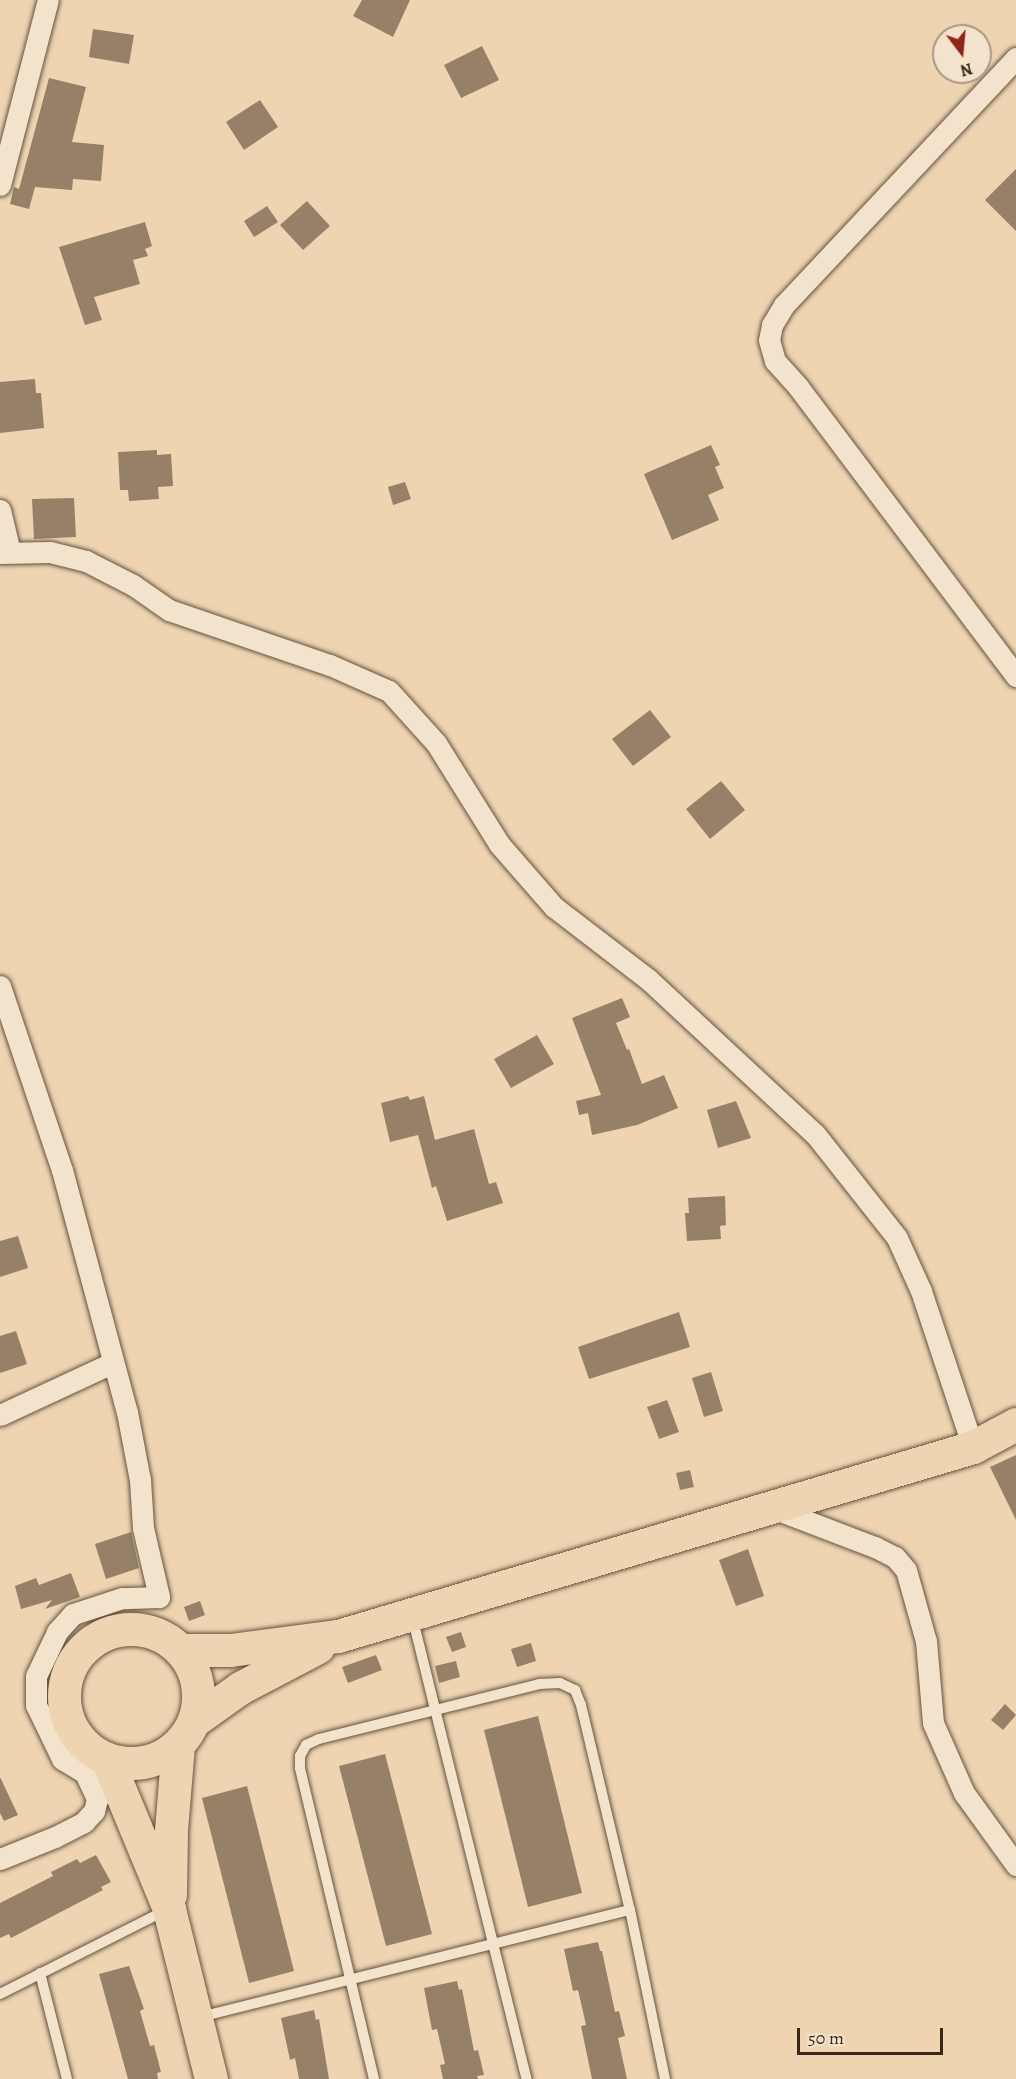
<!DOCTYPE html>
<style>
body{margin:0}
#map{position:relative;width:1016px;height:2079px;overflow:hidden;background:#eed4b0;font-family:Alegreya,serif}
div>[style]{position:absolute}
.building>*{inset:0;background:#968168}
.roads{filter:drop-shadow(0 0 2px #655240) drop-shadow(0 0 2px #655240)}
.lane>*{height:10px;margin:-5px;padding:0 5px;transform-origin:5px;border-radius:5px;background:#f4e3cc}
.street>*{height:21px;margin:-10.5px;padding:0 10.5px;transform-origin:10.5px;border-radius:10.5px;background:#f4e3cc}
.primary>*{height:33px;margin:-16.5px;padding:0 16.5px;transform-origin:16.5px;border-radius:16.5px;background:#eed4b0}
.primary>.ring{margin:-16.5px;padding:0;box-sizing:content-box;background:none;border:33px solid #eed4b0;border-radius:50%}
span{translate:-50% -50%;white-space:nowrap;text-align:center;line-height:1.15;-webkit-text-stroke:5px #f4e3cc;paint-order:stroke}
.north{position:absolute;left:932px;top:24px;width:60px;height:60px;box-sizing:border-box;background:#f4e3cc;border:2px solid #a89885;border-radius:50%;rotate:164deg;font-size:16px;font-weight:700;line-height:24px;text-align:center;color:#37271a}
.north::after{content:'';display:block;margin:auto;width:21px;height:27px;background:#8f2418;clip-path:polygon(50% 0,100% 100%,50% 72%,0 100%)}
.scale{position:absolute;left:797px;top:2028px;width:146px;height:27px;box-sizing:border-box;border:3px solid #37271a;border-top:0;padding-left:8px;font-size:18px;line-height:21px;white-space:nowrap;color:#37271a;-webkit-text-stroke:4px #f4e3cc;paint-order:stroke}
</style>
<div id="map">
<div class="building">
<i style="clip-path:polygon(362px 0,410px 0,393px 37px,353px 16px)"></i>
<i style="clip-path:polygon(93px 29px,134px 35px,129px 64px,89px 57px)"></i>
<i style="clip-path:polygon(482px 46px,499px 80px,461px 98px,444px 65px)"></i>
<i style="clip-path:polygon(49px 78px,86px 87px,72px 142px,104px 145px,101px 181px,73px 179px,72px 190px,35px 187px,29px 209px,10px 204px,14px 187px,19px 189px)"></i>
<i style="clip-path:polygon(260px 100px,278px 127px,244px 150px,226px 122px)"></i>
<i style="clip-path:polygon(1016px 169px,1016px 231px,985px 200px)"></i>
<i style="clip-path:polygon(307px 201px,330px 226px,303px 250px,280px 225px)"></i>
<i style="clip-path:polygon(267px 206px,278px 222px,254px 237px,244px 221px)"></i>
<i style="clip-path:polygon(145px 222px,152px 246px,145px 249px,148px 256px,133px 260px,140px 284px,94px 297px,102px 320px,85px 325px,59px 247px)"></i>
<i style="clip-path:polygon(35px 379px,36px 393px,41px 393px,44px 428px,0 433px,0 382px)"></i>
<i style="clip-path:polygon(711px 445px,720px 465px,715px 467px,724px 488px,708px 495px,719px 520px,672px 540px,644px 474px)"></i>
<i style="clip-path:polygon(157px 450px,157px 455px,171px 454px,173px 486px,158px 487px,159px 499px,129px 501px,128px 490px,120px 490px,118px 452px)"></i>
<i style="clip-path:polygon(405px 482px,411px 499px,393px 505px,388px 487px)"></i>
<i style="clip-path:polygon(74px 498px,76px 537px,34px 539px,32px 499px)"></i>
<i style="clip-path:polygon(650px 710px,671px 737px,633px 766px,612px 739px)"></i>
<i style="clip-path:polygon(721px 781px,745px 810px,710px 839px,686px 809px)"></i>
<i style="clip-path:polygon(622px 998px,630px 1017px,616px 1023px,627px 1050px,629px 1049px,642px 1084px,664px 1075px,678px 1108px,637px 1125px,592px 1135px,588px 1113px,579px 1115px,576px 1101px,601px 1095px,572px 1018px)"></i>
<i style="clip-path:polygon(537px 1035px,554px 1064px,511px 1088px,494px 1059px)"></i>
<i style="clip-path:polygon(408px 1096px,410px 1100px,424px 1096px,435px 1140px,474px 1129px,489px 1184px,496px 1182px,503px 1203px,447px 1221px,436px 1186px,432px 1188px,418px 1135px,390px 1142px,381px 1103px)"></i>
<i style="clip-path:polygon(736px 1101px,751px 1138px,718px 1148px,707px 1110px)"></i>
<i style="clip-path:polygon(725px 1196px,726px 1225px,720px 1226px,721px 1239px,687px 1241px,685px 1213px,689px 1213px,688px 1198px)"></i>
<i style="clip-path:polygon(18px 1236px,28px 1268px,0 1277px,0 1241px)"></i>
<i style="clip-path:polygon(679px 1312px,690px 1347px,589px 1379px,578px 1347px)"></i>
<i style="clip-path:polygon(16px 1331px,27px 1364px,0 1373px,0 1336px)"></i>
<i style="clip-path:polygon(711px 1372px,723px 1411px,704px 1417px,692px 1378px)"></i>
<i style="clip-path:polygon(667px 1400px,679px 1432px,659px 1439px,647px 1407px)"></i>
<i style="clip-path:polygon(1016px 1455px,1016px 1520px,990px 1467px)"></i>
<i style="clip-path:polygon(690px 1470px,694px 1487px,680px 1490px,676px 1473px)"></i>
<i style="clip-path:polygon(131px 1532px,139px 1568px,106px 1579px,95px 1544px)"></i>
<i style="clip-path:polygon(748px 1549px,764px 1596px,736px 1606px,719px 1560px)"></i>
<i style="clip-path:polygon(71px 1573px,80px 1597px,45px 1609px,52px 1600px,21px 1609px,15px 1586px,36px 1578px,39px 1585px)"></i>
<i style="clip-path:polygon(200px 1601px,205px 1615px,189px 1621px,184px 1607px)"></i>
<i style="clip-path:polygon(461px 1632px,466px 1647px,452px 1652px,446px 1637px)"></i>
<i style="clip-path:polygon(531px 1643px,536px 1661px,517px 1667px,511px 1649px)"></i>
<i style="clip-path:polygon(376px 1655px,382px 1670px,348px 1683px,342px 1667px)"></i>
<i style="clip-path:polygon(456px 1661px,460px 1677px,439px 1683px,435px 1666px)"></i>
<i style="clip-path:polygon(1005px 1704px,1016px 1715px,1003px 1730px,991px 1720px)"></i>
<i style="clip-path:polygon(538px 1716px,582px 1893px,528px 1907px,484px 1730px)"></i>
<i style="clip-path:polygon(385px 1754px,432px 1934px,386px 1946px,339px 1766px)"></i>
<i style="clip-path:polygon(0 1777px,18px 1815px,4px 1821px,0 1813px)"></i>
<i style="clip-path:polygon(247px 1786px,294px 1971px,249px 1983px,202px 1798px)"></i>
<i style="clip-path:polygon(96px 1855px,111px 1882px,101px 1887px,103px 1890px,11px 1938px,9px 1934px,0 1938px,0 1903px,53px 1876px,51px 1872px,77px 1859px,80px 1863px)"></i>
<i style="clip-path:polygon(598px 1942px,600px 1951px,602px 1951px,615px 2012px,619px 2011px,625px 2036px,618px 2038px,627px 2079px,592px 2079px,581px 2026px,586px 2025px,578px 1990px,573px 1991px,564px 1949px)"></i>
<i style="clip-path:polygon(129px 1966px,144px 2009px,140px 2011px,150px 2046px,154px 2045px,161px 2072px,157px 2073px,158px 2079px,128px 2079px,99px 1974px)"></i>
<i style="clip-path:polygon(457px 1981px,459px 1990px,462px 1989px,474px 2051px,478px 2050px,484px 2075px,477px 2076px,478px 2079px,443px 2079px,440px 2065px,445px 2064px,437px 2029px,432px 2030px,424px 1988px)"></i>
<i style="clip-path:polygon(314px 2010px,316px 2020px,319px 2019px,329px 2079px,299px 2079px,295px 2058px,290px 2060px,281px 2018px)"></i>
</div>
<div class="roads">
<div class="lane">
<i style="left:412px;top:1616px;width:477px;rotate:76.1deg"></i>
<i style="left:40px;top:1973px;width:109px;rotate:75.7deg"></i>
<i style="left:0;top:1994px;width:186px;rotate:-26.8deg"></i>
<i style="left:200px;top:2017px;width:443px;rotate:-14deg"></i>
<i style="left:374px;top:2079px;width:320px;rotate:-103.4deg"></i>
<i style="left:300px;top:1768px;width:12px;rotate:-90deg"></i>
<i style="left:300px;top:1756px;width:13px;rotate:-61deg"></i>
<i style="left:306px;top:1745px;width:14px;rotate:-25deg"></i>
<i style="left:319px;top:1739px;width:227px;rotate:-14deg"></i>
<i style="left:539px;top:1684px;width:21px;rotate:-3deg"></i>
<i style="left:560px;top:1683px;width:17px;rotate:25deg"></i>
<i style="left:575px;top:1690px;width:16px;rotate:68deg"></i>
<i style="left:581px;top:1705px;width:211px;rotate:76.6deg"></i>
<i style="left:630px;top:1910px;width:173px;rotate:78.3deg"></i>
</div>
<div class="street">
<i style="left:1016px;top:58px;width:339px;rotate:133.2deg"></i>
<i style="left:784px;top:305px;width:23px;rotate:121deg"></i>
<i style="left:772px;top:325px;width:15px;rotate:101deg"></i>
<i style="left:769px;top:340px;width:22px;rotate:74deg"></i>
<i style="left:775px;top:361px;width:36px;rotate:48deg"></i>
<i style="left:799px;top:388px;width:361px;rotate:53deg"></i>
<i style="left:0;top:185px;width:191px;rotate:-75.5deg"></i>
<i style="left:0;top:510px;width:43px;rotate:76.6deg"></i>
<i style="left:0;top:553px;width:50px;rotate:-1.1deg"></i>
<i style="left:50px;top:552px;width:37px;rotate:14deg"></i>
<i style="left:86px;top:561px;width:53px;rotate:27.1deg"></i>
<i style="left:133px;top:585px;width:44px;rotate:34.8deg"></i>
<i style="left:169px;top:610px;width:170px;rotate:18.9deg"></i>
<i style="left:330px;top:665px;width:64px;rotate:23.8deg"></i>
<i style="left:389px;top:691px;width:70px;rotate:47.9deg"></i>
<i style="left:436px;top:743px;width:119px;rotate:58deg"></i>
<i style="left:499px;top:844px;width:84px;rotate:48.9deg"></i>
<i style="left:554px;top:907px;width:120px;rotate:37.5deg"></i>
<i style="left:649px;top:980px;width:226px;rotate:42.9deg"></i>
<i style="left:815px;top:1134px;width:132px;rotate:51.7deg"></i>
<i style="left:897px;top:1238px;width:58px;rotate:65.6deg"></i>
<i style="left:921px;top:1291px;width:164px;rotate:71.6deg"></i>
<i style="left:0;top:986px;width:194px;rotate:71.4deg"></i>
<i style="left:62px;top:1170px;width:251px;rotate:75deg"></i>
<i style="left:127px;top:1412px;width:69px;rotate:79.2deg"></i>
<i style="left:140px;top:1480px;width:48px;rotate:86.4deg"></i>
<i style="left:143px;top:1528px;width:71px;rotate:76.9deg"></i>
<i style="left:159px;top:1597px;width:37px;rotate:178deg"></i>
<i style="left:122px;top:1598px;width:52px;rotate:161.9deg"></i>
<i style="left:73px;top:1614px;width:24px;rotate:132deg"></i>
<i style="left:57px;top:1632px;width:49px;rotate:115.5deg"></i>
<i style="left:36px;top:1676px;width:29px;rotate:90deg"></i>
<i style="left:36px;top:1705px;width:60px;rotate:64.3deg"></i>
<i style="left:62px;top:1759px;width:27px;rotate:31deg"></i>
<i style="left:85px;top:1773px;width:29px;rotate:65deg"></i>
<i style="left:0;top:1415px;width:123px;rotate:-24.9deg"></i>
<i style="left:770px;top:1507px;width:112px;rotate:20.9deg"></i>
<i style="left:875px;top:1547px;width:22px;rotate:27deg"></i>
<i style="left:895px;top:1557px;width:17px;rotate:50deg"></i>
<i style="left:906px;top:1570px;width:74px;rotate:74.3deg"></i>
<i style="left:926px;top:1641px;width:82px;rotate:85.1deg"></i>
<i style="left:933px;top:1723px;width:77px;rotate:66.1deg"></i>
<i style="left:964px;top:1793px;width:89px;rotate:54.2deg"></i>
<i style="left:0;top:1859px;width:59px;rotate:-21.8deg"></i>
<i style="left:55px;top:1837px;width:33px;rotate:-27deg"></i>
<i style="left:84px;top:1822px;width:15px;rotate:-48deg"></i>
<i style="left:94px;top:1811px;width:12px;rotate:-76deg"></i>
<i style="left:97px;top:1799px;width:14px;rotate:-94deg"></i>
</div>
<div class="primary">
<i class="ring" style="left:64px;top:1629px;width:101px;height:101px"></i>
<i style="left:181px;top:1650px;width:49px"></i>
<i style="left:230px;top:1650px;width:109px;rotate:-7.4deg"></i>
<i style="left:338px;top:1636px;width:663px;rotate:-16.57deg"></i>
<i style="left:973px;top:1447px;width:49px;rotate:-28.1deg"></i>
<i style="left:195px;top:1720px;width:55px;rotate:-35.4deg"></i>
<i style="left:240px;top:1688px;width:88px;rotate:-27.7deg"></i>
<i style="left:107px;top:1759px;width:162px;rotate:67.5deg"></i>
<i style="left:169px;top:1909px;width:175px;rotate:76.1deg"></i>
<i style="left:170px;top:1895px;width:65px;rotate:-89.1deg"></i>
<i style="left:171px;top:1830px;width:85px;rotate:-85.3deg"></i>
</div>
</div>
<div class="north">N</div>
<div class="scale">50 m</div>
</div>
